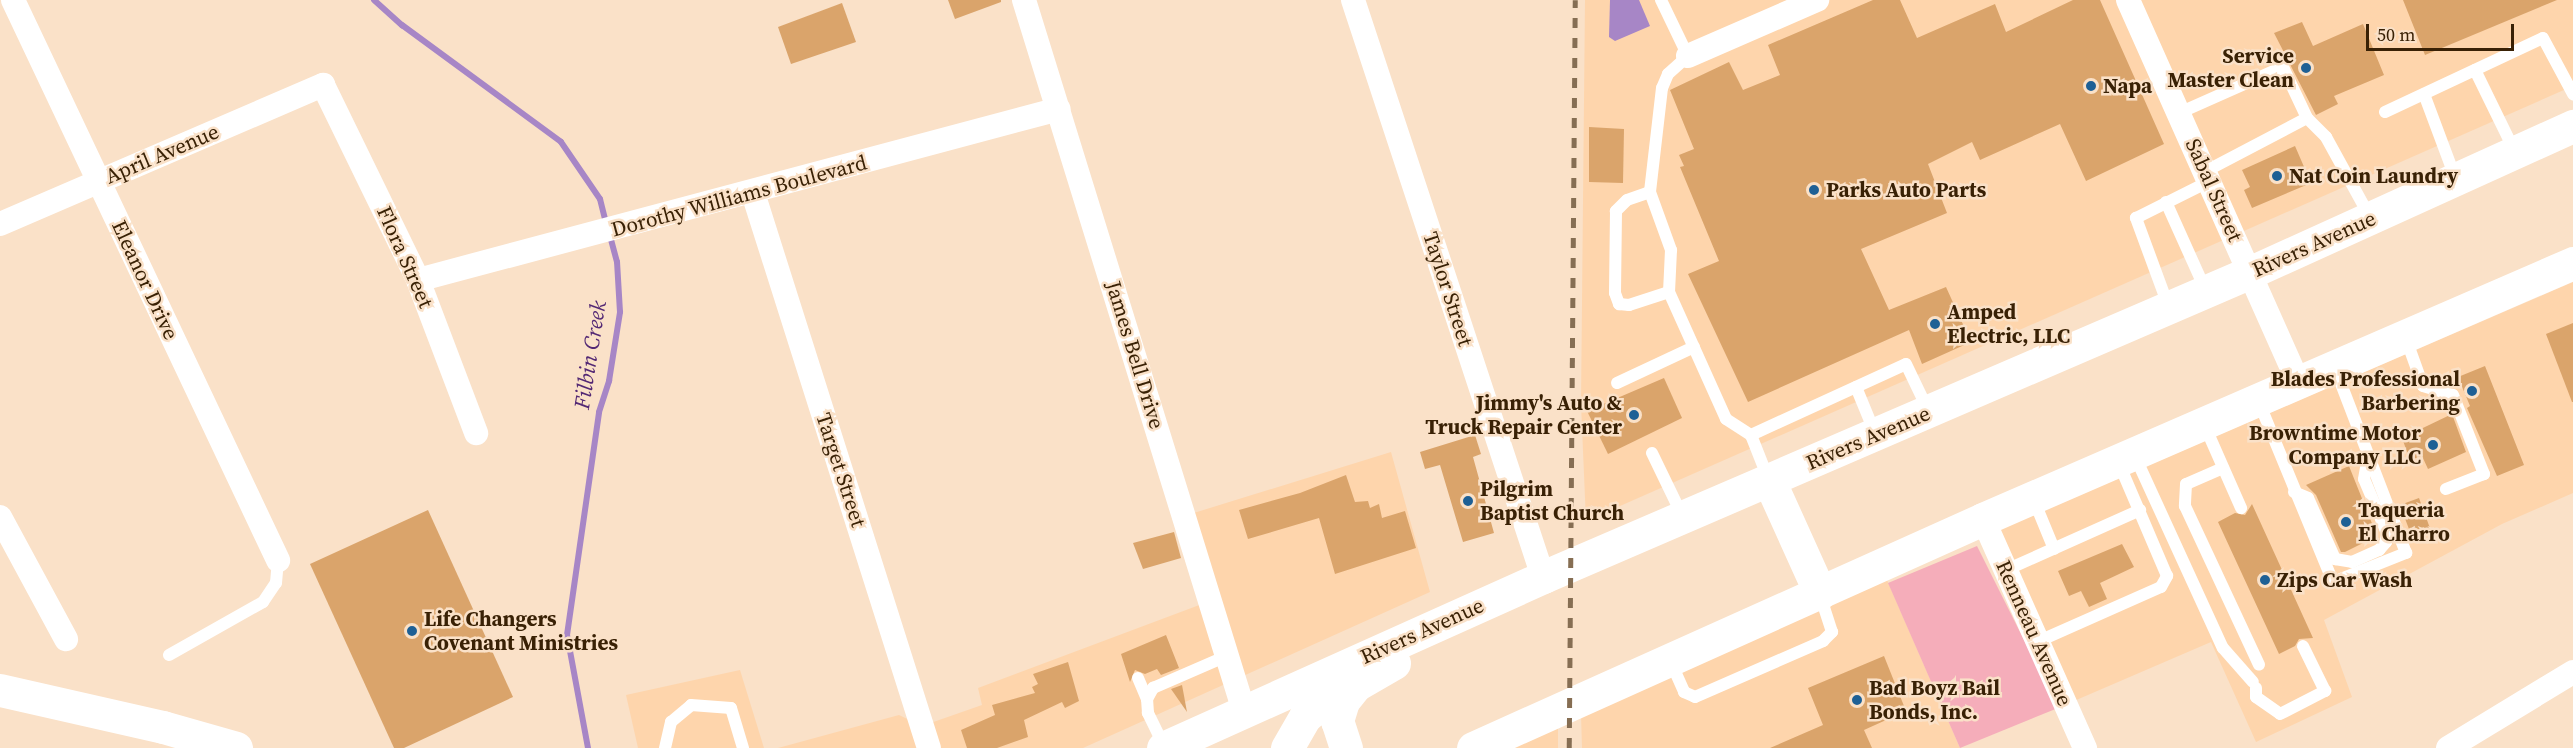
<!DOCTYPE html>
<style>
body{margin:0}
#map{position:relative;width:2573px;height:748px;overflow:hidden;background:#fae1c8;font-family:"Source Serif 4",serif}
div>[style]{position:absolute}
.built>*{inset:0;background:#fed5ac}
.green>*{inset:0;background:#f5adba}
.water>*{inset:0;background:#a786c6}
.stream>*{height:6px;margin:-3px;padding:0 3px;transform-origin:3px;border-radius:3px;background:#a786c6}
.building>*{inset:0;background:#daa46b}
.service>*{height:12px;margin:-6px;padding:0 6px;transform-origin:6px;border-radius:6px;background:#fff}
.minor>*{height:24px;margin:-12px;padding:0 12px;transform-origin:12px;border-radius:12px;background:#fff}
.primary>*{height:33px;margin:-16.5px;padding:0 16.5px;transform-origin:16.5px;border-radius:16.5px;background:#fff}
.motorway>*{height:33px;margin:-16.5px;padding:0 16.5px;transform-origin:16.5px;border-radius:16.5px;background:#fff}
.rail>*{height:4.5px;margin-top:-2.25px;transform-origin:0;background:repeating-linear-gradient(90deg,#866e53 0 10px,transparent 0 20px)}
.dots>*{width:16px;height:16px;translate:-50% -50%;box-sizing:border-box;border:3px solid #fae1c8;border-radius:50%}
span{translate:-50% -50%;white-space:nowrap;text-align:center;line-height:1.15;-webkit-text-stroke:5px #fae1c8;paint-order:stroke}
.poi-label{font-size:21px;color:#392105;font-weight:700}
.right{translate:-100% -50%;text-align:right}
.left{translate:0 -50%;text-align:left}
.street-label{font-size:21px;color:#392105}
.water-label{font-size:22px;color:#532874;font-style:italic}
.scale{position:absolute;left:2366px;top:24px;width:148px;height:27px;box-sizing:border-box;border:3px solid #392105;border-top:0;padding-left:8px;font-size:18px;line-height:21px;white-space:nowrap;color:#392105;-webkit-text-stroke:4px #fae1c8;paint-order:stroke}
</style>
<div id="map">
<div class="built">
<i style="clip-path:polygon(1585px 0,2573px 0,2573px 86px,1586px 521px,1581px 404px)"></i>
<i style="clip-path:polygon(2573px 282px,2573px 493px,2502px 524px,2324px 620px,2352px 697px,2256px 742px,2211px 642px,2067px 704px,1989px 534px)"></i>
<i style="clip-path:polygon(1391px 452px,1430px 592px,1083px 748px,778px 748px,899px 715px,922px 726px,982px 705px,978px 688px,1210px 601px,1184px 516px)"></i>
<i style="clip-path:polygon(1887px 580px,1960px 748px,1582px 748px,1581px 714px)"></i>
<i style="clip-path:polygon(740px 670px,764px 748px,638px 748px,626px 695px)"></i>
<i style="clip-path:polygon(1558px 726px,1558px 748px,1506px 748px)"></i>
</div>
<div class="green">
<i style="clip-path:polygon(1977px 546px,2058px 708px,1960px 748px,1888px 583px)"></i>
</div>
<div class="water">
<i style="clip-path:polygon(1610px 0,1639px 0,1650px 26px,1615px 41px,1609px 37px)"></i>
</div>
<div class="stream">
<i style="left:374px;top:0;width:38px;rotate:42deg"></i>
<i style="left:402px;top:25px;width:197px;rotate:36.3deg"></i>
<i style="left:561px;top:142px;width:69px;rotate:55.6deg"></i>
<i style="left:600px;top:199px;width:25px;rotate:76deg"></i>
<i style="left:588px;top:748px;width:115px;rotate:-100.5deg"></i>
<i style="left:567px;top:635px;width:225px;rotate:-81.8deg"></i>
<i style="left:599px;top:412px;width:33px;rotate:-72deg"></i>
<i style="left:609px;top:381px;width:70px;rotate:-80.9deg"></i>
<i style="left:620px;top:312px;width:50px;rotate:-93.4deg"></i>
<i style="left:617px;top:262px;width:30px;rotate:-105deg"></i>
</div>
<div class="building">
<i style="clip-path:polygon(948px 0,1001px 0,1001px 2px,955px 19px)"></i>
<i style="clip-path:polygon(1873px 0,1900px 0,1917px 38px,1995px 4px,2006px 32px,2073px 0,2100px 0,2164px 144px,2086px 181px,2060px 124px,1980px 160px,1972px 142px,1928px 164px,1947px 213px,1861px 249px,1889px 310px,1946px 287px,1971px 342px,1922px 364px,1909px 330px,1748px 402px,1688px 274px,1719px 261px,1680px 167px,1684px 166px,1679px 155px,1694px 149px,1670px 90px,1729px 62px,1743px 90px,1780px 75px,1768px 45px)"></i>
<i style="clip-path:polygon(2403px 0,2557px 0,2425px 55px)"></i>
<i style="clip-path:polygon(842px 3px,856px 42px,791px 64px,778px 27px)"></i>
<i style="clip-path:polygon(2302px 22px,2313px 46px,2363px 24px,2384px 75px,2334px 96px,2338px 104px,2316px 115px,2274px 33px)"></i>
<i style="clip-path:polygon(1589px 127px,1624px 129px,1623px 183px,1589px 182px)"></i>
<i style="clip-path:polygon(2295px 146px,2311px 183px,2252px 208px,2244px 190px,2250px 187px,2242px 170px)"></i>
<i style="clip-path:polygon(2573px 323px,2573px 402px,2572px 402px,2546px 334px)"></i>
<i style="clip-path:polygon(2485px 366px,2524px 465px,2497px 476px,2467px 408px,2470px 406px,2458px 377px)"></i>
<i style="clip-path:polygon(1664px 378px,1682px 418px,1608px 454px,1587px 411px)"></i>
<i style="clip-path:polygon(2452px 414px,2466px 452px,2428px 469px,2422px 456px,2410px 460px,2402px 438px)"></i>
<i style="clip-path:polygon(1475px 435px,1481px 454px,1473px 457px,1494px 533px,1463px 542px,1440px 465px,1425px 469px,1420px 452px)"></i>
<i style="clip-path:polygon(2349px 466px,2377px 536px,2345px 552px,2341px 552px,2316px 495px,2306px 485px)"></i>
<i style="clip-path:polygon(1346px 475px,1355px 502px,1368px 501px,1370px 508px,1379px 504px,1382px 518px,1405px 511px,1416px 548px,1335px 574px,1319px 518px,1248px 539px,1239px 510px,1300px 493px)"></i>
<i style="clip-path:polygon(2419px 498px,2431px 531px,2413px 540px,2400px 505px)"></i>
<i style="clip-path:polygon(2252px 504px,2313px 638px,2299px 639px,2295px 646px,2279px 654px,2218px 522px,2235px 513px,2245px 515px)"></i>
<i style="clip-path:polygon(428px 510px,513px 697px,404px 748px,394px 748px,310px 564px)"></i>
<i style="clip-path:polygon(1174px 532px,1181px 558px,1143px 569px,1133px 543px)"></i>
<i style="clip-path:polygon(2122px 544px,2134px 567px,2100px 583px,2107px 599px,2089px 607px,2081px 591px,2069px 596px,2058px 571px)"></i>
<i style="clip-path:polygon(1166px 635px,1179px 668px,1161px 675px,1157px 669px,1145px 674px,1135px 670px,1130px 682px,1121px 654px)"></i>
<i style="clip-path:polygon(1884px 656px,1906px 711px,1864px 730px,1872px 748px,1770px 748px,1823px 725px,1808px 688px)"></i>
<i style="clip-path:polygon(1068px 662px,1079px 701px,1065px 708px,1062px 702px,1024px 720px,1028px 737px,997px 748px,967px 748px,961px 730px,995px 715px,992px 705px,1035px 693px,1032px 687px,1038px 684px,1033px 674px)"></i>
<i style="clip-path:polygon(1182px 685px,1187px 712px,1171px 689px)"></i>
</div>
<div class="service">
<i style="left:1661px;top:0;width:62px;rotate:64.3deg"></i>
<i style="left:1688px;top:56px;width:27px;rotate:138deg"></i>
<i style="left:1668px;top:74px;width:15px;rotate:113deg"></i>
<i style="left:1662px;top:88px;width:105px;rotate:96.6deg"></i>
<i style="left:1650px;top:192px;width:62px;rotate:70.1deg"></i>
<i style="left:1671px;top:250px;width:42px;rotate:92.7deg"></i>
<i style="left:1669px;top:292px;width:139px;rotate:65.8deg"></i>
<i style="left:1726px;top:419px;width:30px;rotate:33deg"></i>
<i style="left:2475px;top:70px;width:89px;rotate:64deg"></i>
<i style="left:2424px;top:94px;width:89px;rotate:69.5deg"></i>
<i style="left:2385px;top:112px;width:174px;rotate:-25.1deg"></i>
<i style="left:2543px;top:38px;width:64px;rotate:61.8deg"></i>
<i style="left:2179px;top:113px;width:114px;rotate:-23.9deg"></i>
<i style="left:2283px;top:67px;width:56px;rotate:64.8deg"></i>
<i style="left:2307px;top:118px;width:27px;rotate:45deg"></i>
<i style="left:2326px;top:137px;width:91px;rotate:61.2deg"></i>
<i style="left:2206px;top:171px;width:114px;rotate:-27.7deg"></i>
<i style="left:1650px;top:192px;width:24px;rotate:161deg"></i>
<i style="left:1627px;top:200px;width:16px;rotate:135deg"></i>
<i style="left:1616px;top:211px;width:82px;rotate:90.7deg"></i>
<i style="left:1615px;top:293px;width:12px;rotate:70deg"></i>
<i style="left:1619px;top:304px;width:10px;rotate:6deg"></i>
<i style="left:1629px;top:305px;width:42px;rotate:-18deg"></i>
<i style="left:2166px;top:202px;width:98px;rotate:65.8deg"></i>
<i style="left:2168px;top:305px;width:93px;rotate:-110.2deg"></i>
<i style="left:2136px;top:218px;width:83px;rotate:-26.6deg"></i>
<i style="left:2405px;top:336px;width:53px;rotate:70.2deg"></i>
<i style="left:2423px;top:386px;width:31px;rotate:17deg"></i>
<i style="left:2453px;top:395px;width:85px;rotate:68.6deg"></i>
<i style="left:2484px;top:474px;width:41px;rotate:158.5deg"></i>
<i style="left:1617px;top:383px;width:85px;rotate:-25.1deg"></i>
<i style="left:1856px;top:387px;width:50px;rotate:67.6deg"></i>
<i style="left:2258px;top:400px;width:197px;rotate:67.6deg"></i>
<i style="left:2333px;top:582px;width:79px;rotate:-21.7deg"></i>
<i style="left:2406px;top:553px;width:198px;rotate:-111deg"></i>
<i style="left:2204px;top:424px;width:92px;rotate:66.2deg"></i>
<i style="left:1652px;top:453px;width:71px;rotate:64.2deg"></i>
<i style="left:2134px;top:454px;width:213px;rotate:65.4deg"></i>
<i style="left:2223px;top:648px;width:45px;rotate:48.6deg"></i>
<i style="left:2223px;top:468px;width:40px;rotate:156.6deg"></i>
<i style="left:2186px;top:484px;width:22px;rotate:93deg"></i>
<i style="left:2185px;top:506px;width:175px;rotate:65deg"></i>
<i style="left:1768px;top:478px;width:46px;rotate:-111.6deg"></i>
<i style="left:1751px;top:435px;width:170px;rotate:-24.6deg"></i>
<i style="left:1906px;top:364px;width:51px;rotate:64.4deg"></i>
<i style="left:2294px;top:492px;width:15px;rotate:23deg"></i>
<i style="left:2308px;top:498px;width:67px;rotate:66.1deg"></i>
<i style="left:2335px;top:559px;width:17px;rotate:10deg"></i>
<i style="left:2352px;top:562px;width:30px;rotate:-24deg"></i>
<i style="left:2379px;top:550px;width:11px;rotate:-49deg"></i>
<i style="left:2386px;top:542px;width:11px;rotate:-90deg"></i>
<i style="left:2386px;top:531px;width:56px;rotate:-112.9deg"></i>
<i style="left:2364px;top:479px;width:23px;rotate:-80deg"></i>
<i style="left:2033px;top:498px;width:55px;rotate:67.6deg"></i>
<i style="left:2006px;top:570px;width:147px;rotate:-24.1deg"></i>
<i style="left:2039px;top:641px;width:133px;rotate:-23.9deg"></i>
<i style="left:2161px;top:587px;width:13px;rotate:-61deg"></i>
<i style="left:2167px;top:576px;width:125px;rotate:-113.1deg"></i>
<i style="left:169px;top:655px;width:108px;rotate:-29.4deg"></i>
<i style="left:263px;top:602px;width:23px;rotate:-56deg"></i>
<i style="left:276px;top:583px;width:23px;rotate:-85deg"></i>
<i style="left:1670px;top:660px;width:35px;rotate:66deg"></i>
<i style="left:1684px;top:692px;width:12px;rotate:24deg"></i>
<i style="left:1695px;top:697px;width:140px;rotate:-23.6deg"></i>
<i style="left:1823px;top:641px;width:13px;rotate:-45deg"></i>
<i style="left:1832px;top:632px;width:40px;rotate:-108deg"></i>
<i style="left:1138px;top:678px;width:23px;rotate:67deg"></i>
<i style="left:2256px;top:688px;width:9px;rotate:90deg"></i>
<i style="left:2256px;top:697px;width:29px;rotate:35deg"></i>
<i style="left:2280px;top:714px;width:51px;rotate:-27.1deg"></i>
<i style="left:2325px;top:691px;width:50px;rotate:-116.1deg"></i>
<i style="left:1164px;top:746px;width:37px;rotate:-116deg"></i>
<i style="left:1148px;top:713px;width:14px;rotate:-94deg"></i>
<i style="left:1147px;top:699px;width:13px;rotate:-61deg"></i>
<i style="left:1153px;top:688px;width:81px;rotate:-23.4deg"></i>
<i style="left:665px;top:748px;width:27px;rotate:-77deg"></i>
<i style="left:671px;top:722px;width:26px;rotate:-40deg"></i>
<i style="left:691px;top:705px;width:40px;rotate:4.3deg"></i>
<i style="left:731px;top:708px;width:42px;rotate:73.3deg"></i>
</div>
<div class="minor">
<i style="left:13px;top:0;width:620px;rotate:64.68deg"></i>
<i style="left:1024px;top:0;width:744px;rotate:72.81deg"></i>
<i style="left:1353px;top:0;width:607px;rotate:71.77deg"></i>
<i style="left:2128px;top:0;width:417px;rotate:66deg"></i>
<i style="left:1688px;top:56px;width:141px;rotate:-23.5deg"></i>
<i style="left:753px;top:193px;width:582px;rotate:72.41deg"></i>
<i style="left:0;top:224px;width:352px;rotate:-23.3deg"></i>
<i style="left:323px;top:85px;width:217px;rotate:64deg"></i>
<i style="left:418px;top:280px;width:164px;rotate:69.2deg"></i>
<i style="left:418px;top:280px;width:663px;rotate:-14.94deg"></i>
<i style="left:0;top:517px;width:139px;rotate:61.6deg"></i>
<i style="left:1983px;top:519px;width:251px;rotate:66deg"></i>
<i style="left:2448px;top:748px;width:146px;rotate:-31.3deg"></i>
</div>
<div class="primary">
<i style="left:1769px;top:480px;width:124px;rotate:65.7deg"></i>
<i style="left:1163px;top:748px;width:417px;rotate:-24.2deg"></i>
<i style="left:1543px;top:577px;width:771px;rotate:-23.31deg"></i>
<i style="left:2251px;top:272px;width:354px;rotate:-24.4deg"></i>
<i style="left:1287px;top:748px;width:36px;rotate:-60deg"></i>
<i style="left:1305px;top:717px;width:63px;rotate:-40.5deg"></i>
<i style="left:1346px;top:748px;width:28px;rotate:-108deg"></i>
<i style="left:1337px;top:721px;width:21px;rotate:-73deg"></i>
<i style="left:1343px;top:701px;width:21px;rotate:-51deg"></i>
<i style="left:1356px;top:685px;width:44px;rotate:-30.1deg"></i>
<i style="left:1473px;top:748px;width:559px;rotate:-24.18deg"></i>
<i style="left:1983px;top:519px;width:643px;rotate:-23.46deg"></i>
</div>
<div class="motorway">
<i style="left:0;top:690px;width:167px;rotate:12.8deg"></i>
<i style="left:163px;top:727px;width:76px;rotate:16deg"></i>
</div>
<div class="rail">
<i style="left:1569px;top:748px;width:748px;rotate:-89.54deg"></i>
</div>
<div class="dots">
<i style="left:2306px;top:68px;background:#1e6095"></i>
<i style="left:2091px;top:86px;background:#1e6095"></i>
<i style="left:2277px;top:176px;background:#1e6095"></i>
<i style="left:1814px;top:190px;background:#1e6095"></i>
<i style="left:1935px;top:324px;background:#1e6095"></i>
<i style="left:2472px;top:391px;background:#1e6095"></i>
<i style="left:1634px;top:415px;background:#1e6095"></i>
<i style="left:2433px;top:445px;background:#1e6095"></i>
<i style="left:1468px;top:501px;background:#1e6095"></i>
<i style="left:2346px;top:522px;background:#1e6095"></i>
<i style="left:2265px;top:580px;background:#1e6095"></i>
<i style="left:412px;top:631px;background:#1e6095"></i>
<i style="left:1857px;top:700px;background:#1e6095"></i>
</div>
<div class="poi-label">
<span class="right" style="left:2294px;top:68px">Service<br>Master Clean</span>
<span class="left" style="left:2103px;top:86px">Napa</span>
<span class="left" style="left:2289px;top:176px">Nat Coin Laundry</span>
<span class="left" style="left:1826px;top:190px">Parks Auto Parts</span>
<span class="left" style="left:1947px;top:324px">Amped<br>Electric, LLC</span>
<span class="right" style="left:2460px;top:391px">Blades Professional<br>Barbering</span>
<span class="right" style="left:1622px;top:415px">Jimmy's Auto &amp;<br>Truck Repair Center</span>
<span class="right" style="left:2421px;top:445px">Browntime Motor<br>Company LLC</span>
<span class="left" style="left:1480px;top:501px">Pilgrim<br>Baptist Church</span>
<span class="left" style="left:2358px;top:522px">Taqueria<br>El Charro</span>
<span class="left" style="left:2277px;top:580px">Zips Car Wash</span>
<span class="left" style="left:424px;top:631px">Life Changers<br>Covenant Ministries</span>
<span class="left" style="left:1869px;top:700px">Bad Boyz Bail<br>Bonds, Inc.</span>
</div>
<div class="street-label">
<span style="left:162px;top:154px;rotate:-23deg">April Avenue</span>
<span style="left:2214px;top:190px;rotate:66deg">Sabal Street</span>
<span style="left:739px;top:196px;rotate:-15deg">Dorothy Williams Boulevard</span>
<span style="left:2314px;top:244px;rotate:-24deg">Rivers Avenue</span>
<span style="left:405px;top:257px;rotate:66deg">Flora Street</span>
<span style="left:145px;top:280px;rotate:65deg">Eleanor Drive</span>
<span style="left:1448px;top:289px;rotate:72deg">Taylor Street</span>
<span style="left:1135px;top:355px;rotate:73deg">James Bell Drive</span>
<span style="left:1868px;top:438px;rotate:-23deg">Rivers Avenue</span>
<span style="left:841px;top:470px;rotate:72deg">Target Street</span>
<span style="left:1422px;top:631px;rotate:-24deg">Rivers Avenue</span>
<span style="left:2034px;top:633px;rotate:66deg">Renneau Avenue</span>
</div>
<div class="water-label">
<span style="left:590px;top:355px;rotate:-81deg">Filbin Creek</span>
</div>
<div class="scale">50 m</div>
</div>
